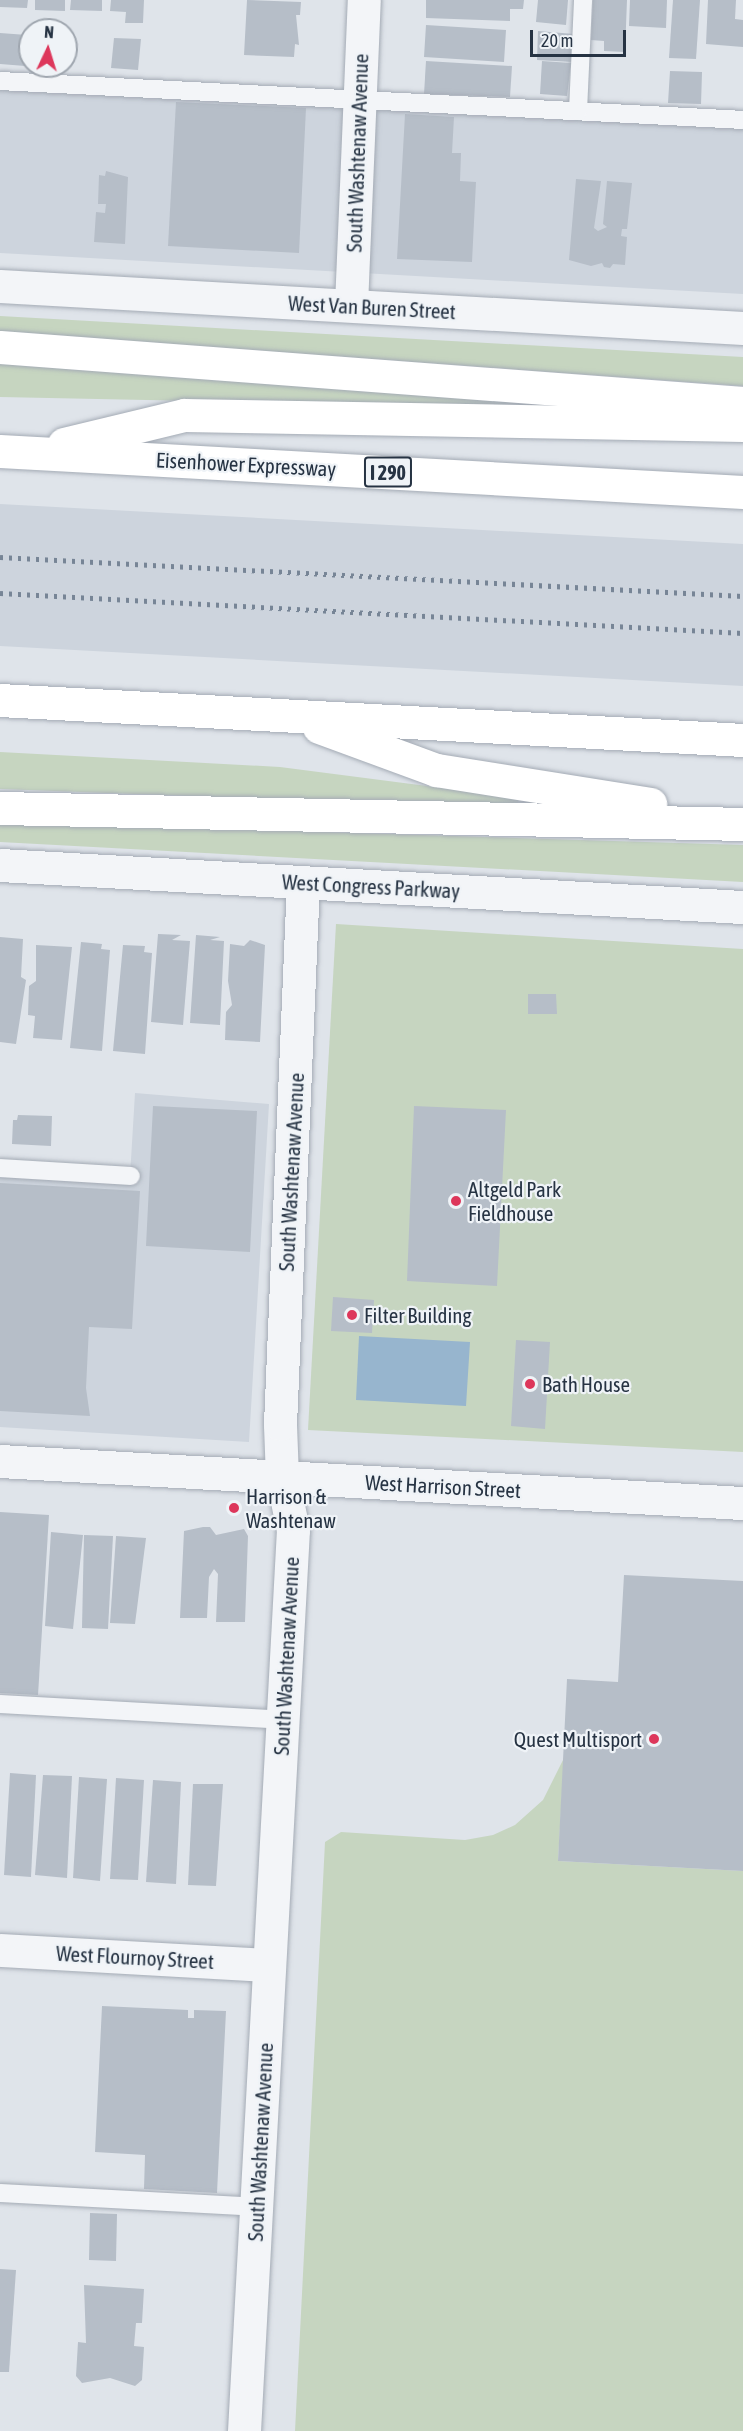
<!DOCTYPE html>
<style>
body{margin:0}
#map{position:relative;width:743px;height:2431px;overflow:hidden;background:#dfe4ea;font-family:"Asap Condensed",sans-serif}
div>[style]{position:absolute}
.built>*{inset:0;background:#cdd4dd}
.green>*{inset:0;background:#c6d5c0}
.water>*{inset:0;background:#97b5ce}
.building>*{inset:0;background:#b6bec8}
.roads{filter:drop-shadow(0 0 2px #a4abb5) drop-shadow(0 0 2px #a4abb5)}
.service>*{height:18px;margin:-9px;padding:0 9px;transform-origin:9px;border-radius:9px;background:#f3f5f8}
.minor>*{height:33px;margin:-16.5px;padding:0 16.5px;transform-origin:16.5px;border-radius:16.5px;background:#f3f5f8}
.tertiary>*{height:33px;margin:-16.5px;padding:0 16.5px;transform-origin:16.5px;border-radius:16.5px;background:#f3f5f8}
.motorway>*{height:33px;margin:-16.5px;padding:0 16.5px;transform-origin:16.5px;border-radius:16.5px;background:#fff}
.rail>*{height:4.5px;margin-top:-2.25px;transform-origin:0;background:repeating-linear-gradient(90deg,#778596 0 3px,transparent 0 9px)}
.dots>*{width:16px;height:16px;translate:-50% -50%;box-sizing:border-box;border:3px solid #eff3f7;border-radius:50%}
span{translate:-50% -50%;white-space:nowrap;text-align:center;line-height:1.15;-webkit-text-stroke:4.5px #eff3f7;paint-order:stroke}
.shield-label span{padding:2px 4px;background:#eff3f7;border:2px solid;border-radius:4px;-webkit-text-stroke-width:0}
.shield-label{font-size:20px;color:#263343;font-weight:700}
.street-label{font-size:21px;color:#263343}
.poi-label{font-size:21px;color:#263343}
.left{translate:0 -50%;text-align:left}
.right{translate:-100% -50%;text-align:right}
.north{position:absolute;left:18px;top:18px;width:60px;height:60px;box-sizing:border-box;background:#eff3f7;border:2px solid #9fa6af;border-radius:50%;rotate:4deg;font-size:16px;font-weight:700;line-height:24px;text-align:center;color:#263343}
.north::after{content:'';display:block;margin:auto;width:21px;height:27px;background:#dd375b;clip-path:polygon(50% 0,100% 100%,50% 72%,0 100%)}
.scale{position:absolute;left:530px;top:30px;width:96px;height:27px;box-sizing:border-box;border:3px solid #263343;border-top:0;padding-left:8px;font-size:18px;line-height:21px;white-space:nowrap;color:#263343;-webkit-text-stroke:4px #eff3f7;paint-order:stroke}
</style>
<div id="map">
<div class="built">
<i style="clip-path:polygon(0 81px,743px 119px,743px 294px,0 253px)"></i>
<i style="clip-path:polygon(0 504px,743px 544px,743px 686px,0 646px)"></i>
<i style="clip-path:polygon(135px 1093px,269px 1104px,249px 1442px,0 1427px,0 1168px,130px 1176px)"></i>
</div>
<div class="green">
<i style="clip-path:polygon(0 316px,743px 357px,743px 386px,0 332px)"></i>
<i style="clip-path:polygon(0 360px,526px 400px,525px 408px,0 397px)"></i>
<i style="clip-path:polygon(0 752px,280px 767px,519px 798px,517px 808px,0 789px)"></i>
<i style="clip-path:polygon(0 822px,743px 845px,743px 882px,0 842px)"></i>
<i style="clip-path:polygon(336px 924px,743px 949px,743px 1452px,308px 1430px)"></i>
<i style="clip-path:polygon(564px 1758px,558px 1861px,743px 1871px,743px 2431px,295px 2431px,325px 1842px,341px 1832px,465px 1840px,493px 1835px,515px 1825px,543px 1800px)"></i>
</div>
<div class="water">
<i style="clip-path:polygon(359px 1336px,470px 1342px,466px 1406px,356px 1400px)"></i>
</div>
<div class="building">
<i style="clip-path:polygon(0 0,28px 0,27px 8px,0 7px)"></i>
<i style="clip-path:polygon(35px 0,65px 0,65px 11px,35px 10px)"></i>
<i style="clip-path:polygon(71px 0,102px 0,102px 11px,70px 10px)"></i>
<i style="clip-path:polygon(111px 0,144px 0,143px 23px,125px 23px,126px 12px,110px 11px)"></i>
<i style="clip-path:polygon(247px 0,301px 2px,300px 15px,296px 15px,299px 45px,295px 44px,294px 57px,244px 55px)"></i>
<i style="clip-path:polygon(426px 0,524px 0,523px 9px,510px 9px,510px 21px,426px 18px)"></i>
<i style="clip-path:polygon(538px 0,568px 0,566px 25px,536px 22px)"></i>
<i style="clip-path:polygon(593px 0,627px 0,625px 52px,604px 51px,604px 41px,591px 40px)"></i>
<i style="clip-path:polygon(630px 0,667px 0,666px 28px,629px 26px)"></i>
<i style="clip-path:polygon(673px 0,700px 0,696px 59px,669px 58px)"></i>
<i style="clip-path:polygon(708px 0,736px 0,735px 19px,743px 20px,743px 47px,706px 44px)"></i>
<i style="clip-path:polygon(426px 25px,506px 30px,504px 62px,424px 57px)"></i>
<i style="clip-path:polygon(538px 31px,574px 34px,573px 62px,537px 60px)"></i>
<i style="clip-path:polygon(0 33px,27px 35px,25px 66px,0 64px)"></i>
<i style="clip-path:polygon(114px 38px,141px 39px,138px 70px,111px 68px)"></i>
<i style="clip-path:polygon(426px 61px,512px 66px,510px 97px,424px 94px)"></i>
<i style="clip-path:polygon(542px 61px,571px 63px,567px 96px,540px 94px)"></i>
<i style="clip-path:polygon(670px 71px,702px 72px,701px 104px,668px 103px)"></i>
<i style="clip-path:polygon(176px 102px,306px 108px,299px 253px,168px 246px)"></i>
<i style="clip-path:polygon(405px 114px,454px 117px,452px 153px,461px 153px,460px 181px,476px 182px,472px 262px,397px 259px)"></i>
<i style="clip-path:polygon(106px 171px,128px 177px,125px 244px,94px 242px,96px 212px,105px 213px,106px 204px,98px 204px,99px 175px,105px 176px)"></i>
<i style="clip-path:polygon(576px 179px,601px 181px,594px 228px,598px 231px,607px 227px,603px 224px,607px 181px,632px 183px,627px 229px,622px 229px,621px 236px,627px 237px,625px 265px,613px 264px,610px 268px,604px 267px,602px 263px,591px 266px,569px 260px)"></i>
<i style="clip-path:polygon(158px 934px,181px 935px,172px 940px,190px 941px,183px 1025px,151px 1022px)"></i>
<i style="clip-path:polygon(196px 935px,220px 937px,210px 940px,224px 941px,220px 1025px,190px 1023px)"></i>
<i style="clip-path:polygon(0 937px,23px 939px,21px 977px,26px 980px,16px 1044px,0 1042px)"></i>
<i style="clip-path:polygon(250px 940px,265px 945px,260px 1042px,225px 1040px,226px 1012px,232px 1005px,228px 981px,230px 944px,244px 946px)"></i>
<i style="clip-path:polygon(81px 942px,102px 944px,101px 949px,110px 950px,102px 1051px,70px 1048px)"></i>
<i style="clip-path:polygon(36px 945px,72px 947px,62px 1040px,33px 1038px,35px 1016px,28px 1015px,29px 986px,36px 981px)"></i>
<i style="clip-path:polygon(123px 945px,145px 946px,144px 952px,152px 953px,145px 1054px,113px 1051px)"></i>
<i style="clip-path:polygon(528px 994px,556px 994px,557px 1014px,528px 1014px)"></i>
<i style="clip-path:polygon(153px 1106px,257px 1111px,250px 1252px,146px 1246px)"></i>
<i style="clip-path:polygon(414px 1106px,506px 1110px,497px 1286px,407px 1281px)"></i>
<i style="clip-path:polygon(18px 1115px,52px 1116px,51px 1146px,12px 1144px,13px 1120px,17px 1120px)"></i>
<i style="clip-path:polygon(0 1183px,140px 1191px,132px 1329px,89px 1327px,86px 1388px,90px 1416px,0 1411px)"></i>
<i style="clip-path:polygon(333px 1297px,374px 1300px,372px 1333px,331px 1331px)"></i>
<i style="clip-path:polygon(516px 1340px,550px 1342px,545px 1429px,511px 1426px)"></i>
<i style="clip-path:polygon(0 1512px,49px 1515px,38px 1695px,0 1693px)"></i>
<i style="clip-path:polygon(203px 1527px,210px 1527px,216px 1535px,244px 1529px,248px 1536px,245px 1622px,216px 1622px,218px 1574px,214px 1569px,209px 1577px,207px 1618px,180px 1618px,184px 1531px)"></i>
<i style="clip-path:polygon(51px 1532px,83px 1535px,73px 1629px,45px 1626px)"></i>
<i style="clip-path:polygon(84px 1535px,113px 1536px,108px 1629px,82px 1628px)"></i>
<i style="clip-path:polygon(116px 1536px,146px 1538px,135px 1624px,110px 1623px)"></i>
<i style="clip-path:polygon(624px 1575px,743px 1581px,743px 1871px,558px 1861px,567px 1679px,618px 1682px)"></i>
<i style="clip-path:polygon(10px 1773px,36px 1775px,31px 1877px,4px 1875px)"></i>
<i style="clip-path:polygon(43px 1775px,72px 1776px,67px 1878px,35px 1875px)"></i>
<i style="clip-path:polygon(79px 1777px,107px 1779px,100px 1881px,73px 1878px)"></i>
<i style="clip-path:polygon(116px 1778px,144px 1780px,138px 1880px,110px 1879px)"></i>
<i style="clip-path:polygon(153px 1780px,181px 1782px,176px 1884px,146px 1882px)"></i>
<i style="clip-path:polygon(193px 1784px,223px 1784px,216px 1886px,188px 1885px)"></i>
<i style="clip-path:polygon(102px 2006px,188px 2010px,188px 2018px,194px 2018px,194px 2010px,226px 2011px,217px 2193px,144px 2189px,145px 2155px,95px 2152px)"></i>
<i style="clip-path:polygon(90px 2213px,117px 2214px,116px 2261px,89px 2260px)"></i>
<i style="clip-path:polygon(0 2269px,16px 2270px,9px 2372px,0 2372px)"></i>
<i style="clip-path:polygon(84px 2285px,144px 2289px,142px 2323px,136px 2323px,134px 2346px,144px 2347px,142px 2380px,135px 2386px,110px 2378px,82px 2383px,76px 2376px,78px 2342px,86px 2343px)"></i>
</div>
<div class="roads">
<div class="service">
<i style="left:0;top:81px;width:744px;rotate:3deg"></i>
<i style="left:578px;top:111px;width:111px;rotate:-87.4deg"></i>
<i style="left:0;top:1168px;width:131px;rotate:3.5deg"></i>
<i style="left:0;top:1704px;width:283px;rotate:3.2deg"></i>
<i style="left:0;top:2193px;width:256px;rotate:3.1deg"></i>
</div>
<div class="minor">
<i style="left:351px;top:305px;width:305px;rotate:-87.6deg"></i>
<i style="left:0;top:1950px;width:269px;rotate:3.2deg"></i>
<i style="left:244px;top:2431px;width:902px;rotate:-86.89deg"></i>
<i style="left:293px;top:1530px;width:54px;rotate:-101.7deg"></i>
<i style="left:282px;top:1477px;width:53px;rotate:-92.2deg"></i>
<i style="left:280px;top:1424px;width:542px;rotate:-87.57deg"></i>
</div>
<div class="tertiary">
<i style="left:0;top:286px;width:744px;rotate:3.24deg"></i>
<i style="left:0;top:865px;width:744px;rotate:3.24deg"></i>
<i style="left:0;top:1461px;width:744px;rotate:3.24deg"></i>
</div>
<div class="motorway">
<i style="left:0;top:347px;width:745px;rotate:4.31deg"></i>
<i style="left:64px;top:444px;width:123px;rotate:-13.6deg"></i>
<i style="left:184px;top:415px;width:559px;rotate:1.02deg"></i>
<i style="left:0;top:451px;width:744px;rotate:3.16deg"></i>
<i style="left:0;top:700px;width:744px;rotate:3.08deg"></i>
<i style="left:319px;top:727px;width:125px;rotate:20.2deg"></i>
<i style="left:436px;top:770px;width:217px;rotate:9deg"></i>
<i style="left:0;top:808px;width:743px;rotate:1.23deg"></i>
</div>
</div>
<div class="rail">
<i style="left:0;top:557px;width:744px;rotate:3deg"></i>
<i style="left:0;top:593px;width:744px;rotate:3.08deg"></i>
</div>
<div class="dots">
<i style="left:456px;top:1201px;background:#dd375b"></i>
<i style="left:352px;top:1315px;background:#dd375b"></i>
<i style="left:530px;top:1384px;background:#dd375b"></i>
<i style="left:234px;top:1508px;background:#dd375b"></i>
<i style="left:654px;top:1739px;background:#dd375b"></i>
</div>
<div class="shield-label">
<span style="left:388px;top:472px">I 290</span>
</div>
<div class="street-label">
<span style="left:357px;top:153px;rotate:-88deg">South Washtenaw Avenue</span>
<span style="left:372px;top:307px;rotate:3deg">West Van Buren Street</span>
<span style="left:246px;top:464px;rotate:3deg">Eisenhower Expressway</span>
<span style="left:371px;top:886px;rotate:3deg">West Congress Parkway</span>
<span style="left:291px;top:1172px;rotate:-87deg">South Washtenaw Avenue</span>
<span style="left:443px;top:1486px;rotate:3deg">West Harrison Street</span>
<span style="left:286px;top:1656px;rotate:-87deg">South Washtenaw Avenue</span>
<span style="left:135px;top:1957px;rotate:3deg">West Flournoy Street</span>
<span style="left:260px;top:2142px;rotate:-87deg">South Washtenaw Avenue</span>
</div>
<div class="poi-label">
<span class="left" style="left:468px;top:1201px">Altgeld Park<br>Fieldhouse</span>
<span class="left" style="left:364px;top:1315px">Filter Building</span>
<span class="left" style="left:542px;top:1384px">Bath House</span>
<span class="left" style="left:246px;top:1508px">Harrison &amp;<br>Washtenaw</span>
<span class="right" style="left:642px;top:1739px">Quest Multisport</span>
</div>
<div class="north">N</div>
<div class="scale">20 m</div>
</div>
